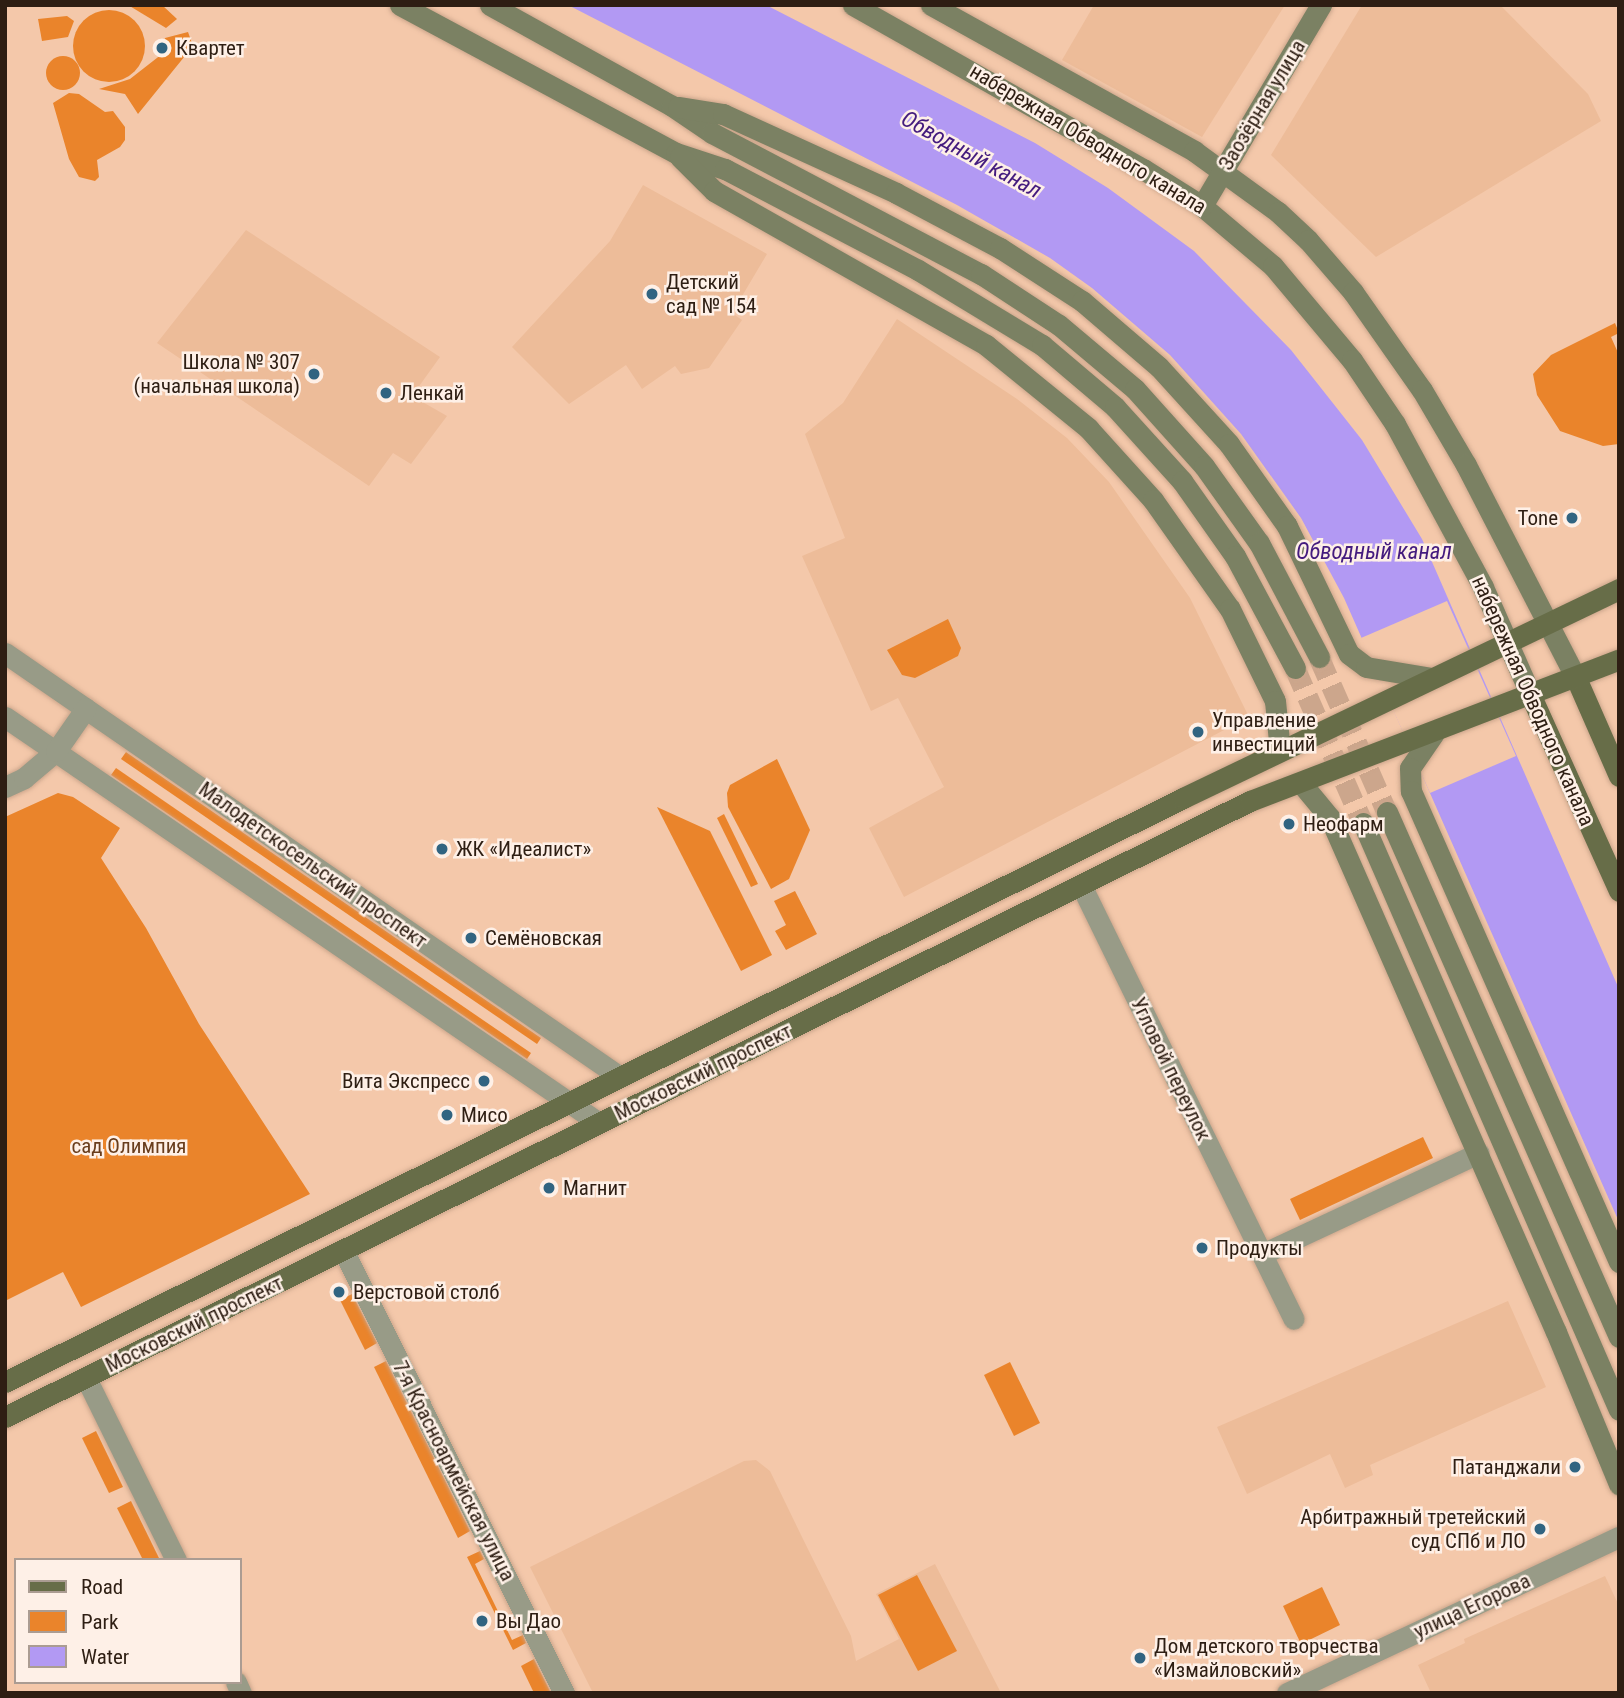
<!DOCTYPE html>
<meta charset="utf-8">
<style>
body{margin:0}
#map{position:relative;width:1624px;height:1698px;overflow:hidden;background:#f4c8aa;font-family:"Roboto Condensed",sans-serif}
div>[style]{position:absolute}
.built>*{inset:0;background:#edbc99}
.green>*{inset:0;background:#ea842b}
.round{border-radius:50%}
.water>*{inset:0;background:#b299f3}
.pier>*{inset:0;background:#f4c8aa}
.secondary-tunnel>*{height:21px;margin-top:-10.5px;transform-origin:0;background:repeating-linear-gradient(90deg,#cca68c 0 21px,transparent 0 31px)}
.roads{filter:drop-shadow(0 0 2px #cca68c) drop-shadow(0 0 2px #cca68c)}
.minor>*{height:21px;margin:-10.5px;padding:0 10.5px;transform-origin:10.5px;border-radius:10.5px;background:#989b87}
.tertiary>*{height:21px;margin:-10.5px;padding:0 10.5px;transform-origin:10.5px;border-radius:10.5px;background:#989b87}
.secondary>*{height:21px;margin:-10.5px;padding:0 10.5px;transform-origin:10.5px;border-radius:10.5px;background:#7b8163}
.primary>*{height:21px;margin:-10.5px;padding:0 10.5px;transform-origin:10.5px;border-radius:10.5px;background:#676d48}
.dots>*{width:19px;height:19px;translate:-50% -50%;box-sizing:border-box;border:4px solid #fef0e7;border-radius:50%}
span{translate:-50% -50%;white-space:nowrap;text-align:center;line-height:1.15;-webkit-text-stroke:5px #fef0e7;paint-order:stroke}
.poi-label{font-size:21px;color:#2e1e13}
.left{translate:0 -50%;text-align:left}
.right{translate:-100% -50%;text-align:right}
.street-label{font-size:21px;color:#2e1e13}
.park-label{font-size:21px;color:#693d1c}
.water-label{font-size:23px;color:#441b7e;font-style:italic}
.frame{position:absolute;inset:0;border:7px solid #2e1e13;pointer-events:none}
.legend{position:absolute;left:14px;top:1558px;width:228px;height:126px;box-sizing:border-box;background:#fef0e7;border:2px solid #ab9c92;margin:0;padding:9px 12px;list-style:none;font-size:21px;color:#2e1e13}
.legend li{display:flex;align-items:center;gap:14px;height:35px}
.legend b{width:35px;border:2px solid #ab9c92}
</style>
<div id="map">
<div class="built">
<i style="clip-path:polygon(1094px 5px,1285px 5px,1202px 137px,1062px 60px)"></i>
<i style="clip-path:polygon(1362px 5px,1500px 5px,1588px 94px,1601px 121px,1376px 257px,1271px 155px)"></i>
<i style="clip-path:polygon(643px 185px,767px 254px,732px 313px,742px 320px,709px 368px,681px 374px,675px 366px,642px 389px,626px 365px,569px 404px,512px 347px,610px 241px)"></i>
<i style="clip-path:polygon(246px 230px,440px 357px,412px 396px,447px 416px,411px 464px,393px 453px,369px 486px,157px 343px)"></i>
<i style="clip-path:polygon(897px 319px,1017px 399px,1067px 438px,1109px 482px,1190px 598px,1249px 717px,904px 897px,869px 828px,944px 787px,898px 698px,871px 711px,802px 556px,845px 538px,805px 434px,843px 403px)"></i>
<i style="clip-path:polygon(1508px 1301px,1546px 1387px,1370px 1465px,1373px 1475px,1345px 1488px,1330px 1454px,1247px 1494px,1217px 1427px)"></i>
<i style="clip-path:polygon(756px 1460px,770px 1471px,801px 1535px,851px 1636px,856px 1661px,899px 1639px,876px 1594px,935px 1564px,1001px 1693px,593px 1693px,530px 1567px,744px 1461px)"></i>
<i style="clip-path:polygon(1605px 1576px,1619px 1606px,1619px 1693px,1431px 1693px,1418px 1665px,1465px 1643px,1464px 1639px)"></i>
</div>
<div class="green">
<i style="clip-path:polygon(128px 5px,162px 5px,177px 19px,166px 28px)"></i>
<i class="round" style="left:73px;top:10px;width:72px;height:72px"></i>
<i style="clip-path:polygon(67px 16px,74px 21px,68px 37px,42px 41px,38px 19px)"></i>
<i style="clip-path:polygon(188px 32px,193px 46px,138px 114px,125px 94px,99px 89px,130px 79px,162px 54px,165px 38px)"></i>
<i class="round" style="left:46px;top:56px;width:34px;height:34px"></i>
<i style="clip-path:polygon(69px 93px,79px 94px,105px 112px,113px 111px,125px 127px,125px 140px,120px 147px,97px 160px,99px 177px,95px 181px,79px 177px,69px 159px,53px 103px)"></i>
<i style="clip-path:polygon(1615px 323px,1619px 333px,1611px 337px,1619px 355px,1619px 444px,1603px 446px,1560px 431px,1537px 395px,1533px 374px,1551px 355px)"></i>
<i style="clip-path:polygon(948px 619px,961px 648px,958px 656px,915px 678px,902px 675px,887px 650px)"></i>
<i style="clip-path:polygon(126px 752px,541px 1038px,537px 1044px,121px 759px)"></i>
<i style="clip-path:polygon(777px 759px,810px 830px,789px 879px,771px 889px,728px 807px,727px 793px,730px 785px)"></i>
<i style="clip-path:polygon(116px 768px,531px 1053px,527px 1059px,111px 775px)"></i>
<i style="clip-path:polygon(58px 793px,73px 797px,120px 828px,101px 858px,146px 928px,199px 1024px,310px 1194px,81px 1307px,63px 1272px,5px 1301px,5px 817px)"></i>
<i style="clip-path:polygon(657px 807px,710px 831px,772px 955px,741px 971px)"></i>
<i style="clip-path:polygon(724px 814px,758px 884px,751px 887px,717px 818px)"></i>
<i style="clip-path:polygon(795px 891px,817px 934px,786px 950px,775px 931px,786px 925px,774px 901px)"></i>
<i style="clip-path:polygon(1423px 1137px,1433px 1158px,1300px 1220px,1290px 1199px)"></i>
<i style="clip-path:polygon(352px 1294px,377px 1343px,365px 1350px,340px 1300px)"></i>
<i style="clip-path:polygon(386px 1361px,470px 1531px,458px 1538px,374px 1367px)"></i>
<i style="clip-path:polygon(1010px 1362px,1040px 1423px,1014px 1436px,984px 1375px)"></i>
<i style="clip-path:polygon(96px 1431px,123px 1487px,109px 1493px,82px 1438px)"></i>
<i style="clip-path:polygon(131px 1501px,160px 1560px,143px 1560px,117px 1508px)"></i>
<i style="clip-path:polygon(480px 1551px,484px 1559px,475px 1564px,512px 1640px,523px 1635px,526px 1643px,513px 1650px,467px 1557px)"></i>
<i style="clip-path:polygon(917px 1575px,957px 1651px,918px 1671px,878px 1595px)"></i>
<i style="clip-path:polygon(1322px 1587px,1340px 1625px,1301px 1644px,1283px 1606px)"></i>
<i style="clip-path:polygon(534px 1659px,551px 1693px,534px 1693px,521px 1666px)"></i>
</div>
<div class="water">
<i style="clip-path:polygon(568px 5px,766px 5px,1035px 143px,1108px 188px,1194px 251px,1291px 350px,1362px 440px,1422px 539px,1619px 989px,1619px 1222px,1344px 598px,1301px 518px,1241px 434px,1170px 355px,1092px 288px,1050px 258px,957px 205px)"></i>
</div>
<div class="pier">
<i style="clip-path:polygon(1447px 601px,1516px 756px,1430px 793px,1361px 638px)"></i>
</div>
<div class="secondary-tunnel">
<i style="left:1319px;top:657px;width:169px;rotate:66.3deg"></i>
<i style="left:1295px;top:668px;width:169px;rotate:66.3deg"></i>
</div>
<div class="roads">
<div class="minor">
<i style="left:5px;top:653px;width:747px;rotate:34.58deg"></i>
<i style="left:5px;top:717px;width:719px;rotate:34.35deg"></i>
<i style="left:5px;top:787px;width:21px;rotate:-25deg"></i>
<i style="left:24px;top:778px;width:42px;rotate:-40.2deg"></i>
<i style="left:56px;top:751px;width:52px;rotate:-55.1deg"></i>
<i style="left:1081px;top:885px;width:483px;rotate:63.9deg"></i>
<i style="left:1262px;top:1254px;width:239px;rotate:-25deg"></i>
<i style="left:86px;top:1378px;width:203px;rotate:63.7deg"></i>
<i style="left:236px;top:1682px;width:12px;rotate:66deg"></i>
<i style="left:1287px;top:1693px;width:367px;rotate:-25.2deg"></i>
</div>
<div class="tertiary">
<i style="left:343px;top:1250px;width:495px;rotate:63.5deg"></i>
</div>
<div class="secondary">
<i style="left:400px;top:5px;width:313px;rotate:28.2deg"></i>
<i style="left:676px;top:153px;width:52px;rotate:18.1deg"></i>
<i style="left:725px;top:169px;width:218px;rotate:27.6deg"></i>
<i style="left:918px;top:270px;width:145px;rotate:31.2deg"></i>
<i style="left:1042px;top:345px;width:96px;rotate:40.3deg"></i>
<i style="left:1115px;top:407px;width:100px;rotate:47.8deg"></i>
<i style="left:1182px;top:481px;width:92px;rotate:54.8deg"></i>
<i style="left:1235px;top:556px;width:127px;rotate:61.8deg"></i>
<i style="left:490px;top:5px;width:208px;rotate:29deg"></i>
<i style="left:672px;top:106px;width:48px;rotate:34deg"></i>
<i style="left:712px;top:133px;width:304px;rotate:27.7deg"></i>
<i style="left:981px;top:274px;width:93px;rotate:33.2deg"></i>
<i style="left:1059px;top:325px;width:99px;rotate:40.1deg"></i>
<i style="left:1135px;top:389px;width:103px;rotate:48.1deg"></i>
<i style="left:1204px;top:466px;width:95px;rotate:54.5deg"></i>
<i style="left:1259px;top:543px;width:129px;rotate:62.2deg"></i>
<i style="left:853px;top:5px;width:333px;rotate:29.5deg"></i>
<i style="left:1143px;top:169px;width:70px;rotate:32.1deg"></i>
<i style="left:1202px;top:206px;width:93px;rotate:40.2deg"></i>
<i style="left:1273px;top:266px;width:123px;rotate:50deg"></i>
<i style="left:1352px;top:360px;width:77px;rotate:56.1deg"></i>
<i style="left:1395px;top:424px;width:185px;rotate:61.6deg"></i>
<i style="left:1483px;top:587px;width:119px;rotate:66.2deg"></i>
<i style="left:931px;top:5px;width:301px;rotate:29deg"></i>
<i style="left:1194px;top:151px;width:104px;rotate:36deg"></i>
<i style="left:1278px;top:212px;width:41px;rotate:43deg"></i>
<i style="left:1308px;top:240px;width:69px;rotate:49.1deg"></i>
<i style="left:1353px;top:292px;width:120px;rotate:54.9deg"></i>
<i style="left:1422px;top:390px;width:87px;rotate:59.6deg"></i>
<i style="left:1466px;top:465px;width:240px;rotate:62.7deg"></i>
<i style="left:678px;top:107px;width:46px;rotate:8.8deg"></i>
<i style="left:723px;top:114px;width:190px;rotate:24.5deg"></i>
<i style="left:896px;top:193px;width:118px;rotate:27.9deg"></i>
<i style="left:1000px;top:248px;width:98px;rotate:32.9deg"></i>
<i style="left:1082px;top:301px;width:101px;rotate:40.6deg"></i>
<i style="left:1159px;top:367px;width:104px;rotate:47.7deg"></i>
<i style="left:1229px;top:444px;width:100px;rotate:54.7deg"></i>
<i style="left:1287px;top:526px;width:142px;rotate:64.2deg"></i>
<i style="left:1349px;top:654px;width:21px;rotate:37deg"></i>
<i style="left:1366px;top:667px;width:67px;rotate:9.5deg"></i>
<i style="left:680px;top:157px;width:48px;rotate:45deg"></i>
<i style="left:714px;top:191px;width:313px;rotate:29.5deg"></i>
<i style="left:986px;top:345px;width:132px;rotate:39.1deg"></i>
<i style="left:1088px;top:428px;width:97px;rotate:47.9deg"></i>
<i style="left:1153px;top:500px;width:133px;rotate:54.8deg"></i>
<i style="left:1230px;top:609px;width:102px;rotate:63.9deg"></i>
<i style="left:1275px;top:701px;width:50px;rotate:84.3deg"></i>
<i style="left:1202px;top:206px;width:234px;rotate:-59.4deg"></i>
<i style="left:1434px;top:733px;width:42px;rotate:124.4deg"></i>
<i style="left:1410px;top:768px;width:23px;rotate:88deg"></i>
<i style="left:1411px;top:791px;width:515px;rotate:66.17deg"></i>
<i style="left:1301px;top:783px;width:45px;rotate:50.4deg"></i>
<i style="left:1330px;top:818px;width:561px;rotate:66.27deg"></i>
<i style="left:1556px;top:1332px;width:165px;rotate:67.5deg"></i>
<i style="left:1387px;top:812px;width:574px;rotate:66.16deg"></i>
<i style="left:1363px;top:823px;width:640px;rotate:66.44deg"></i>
</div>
<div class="primary">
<i style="left:1576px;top:678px;width:107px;rotate:66.3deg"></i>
<i style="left:1531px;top:696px;width:214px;rotate:65.7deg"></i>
<i style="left:5px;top:1382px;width:1315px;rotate:-26.37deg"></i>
<i style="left:1183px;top:798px;width:484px;rotate:-25.6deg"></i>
<i style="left:5px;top:1417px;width:1389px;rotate:-26.33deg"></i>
<i style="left:1250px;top:801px;width:395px;rotate:-21deg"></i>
</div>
</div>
<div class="dots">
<i style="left:162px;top:48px;background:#316481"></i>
<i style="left:652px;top:294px;background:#316481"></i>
<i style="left:314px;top:374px;background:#316481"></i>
<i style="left:386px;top:393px;background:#316481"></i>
<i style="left:1572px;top:518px;background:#316481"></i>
<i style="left:1198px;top:732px;background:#316481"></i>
<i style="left:1289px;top:824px;background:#316481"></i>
<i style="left:442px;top:849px;background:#316481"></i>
<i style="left:471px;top:938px;background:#316481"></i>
<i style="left:484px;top:1081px;background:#316481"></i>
<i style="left:447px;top:1115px;background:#316481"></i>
<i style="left:549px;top:1188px;background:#316481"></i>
<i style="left:1202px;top:1248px;background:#316481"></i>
<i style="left:339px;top:1292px;background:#316481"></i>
<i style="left:1575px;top:1467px;background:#316481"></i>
<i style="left:1540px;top:1529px;background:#316481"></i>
<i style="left:482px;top:1621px;background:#316481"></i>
<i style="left:1140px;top:1658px;background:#316481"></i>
</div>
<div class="poi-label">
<span class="left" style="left:176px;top:48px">Квартет</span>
<span class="left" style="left:666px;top:294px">Детский<br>сад № 154</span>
<span class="right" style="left:300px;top:374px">Школа № 307<br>(начальная школа)</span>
<span class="left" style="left:400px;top:393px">Ленкай</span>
<span class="right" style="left:1558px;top:518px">Tone</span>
<span class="left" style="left:1212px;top:732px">Управление<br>инвестиций</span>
<span class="left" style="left:1303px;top:824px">Неофарм</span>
<span class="left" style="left:456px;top:849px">ЖК «Идеалист»</span>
<span class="left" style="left:485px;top:938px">Семёновская</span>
<span class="right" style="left:470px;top:1081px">Вита Экспресс</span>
<span class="left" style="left:461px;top:1115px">Мисо</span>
<span class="left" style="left:563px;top:1188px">Магнит</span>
<span class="left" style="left:1216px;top:1248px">Продукты</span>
<span class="left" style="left:353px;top:1292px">Верстовой столб</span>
<span class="right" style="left:1561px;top:1467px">Патанджали</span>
<span class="right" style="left:1526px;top:1529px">Арбитражный третейский<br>суд СПб и ЛО</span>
<span class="left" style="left:496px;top:1621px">Вы Дао</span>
<span class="left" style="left:1154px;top:1658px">Дом детского творчества<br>«Измайловский»</span>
</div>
<div class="street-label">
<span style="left:1262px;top:105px;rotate:-59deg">Заозёрная улица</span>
<span style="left:1088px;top:139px;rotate:31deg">набережная Обводного канала</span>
<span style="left:1533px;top:701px;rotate:66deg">набережная Обводного канала</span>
<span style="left:313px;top:865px;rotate:35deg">Малодетскосельский проспект</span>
<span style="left:1171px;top:1069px;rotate:64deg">Угловой переулок</span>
<span style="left:703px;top:1072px;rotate:-26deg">Московский проспект</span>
<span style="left:194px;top:1324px;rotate:-26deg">Московский проспект</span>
<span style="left:454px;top:1471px;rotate:63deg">7-я Красноармейская улица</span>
<span style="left:1472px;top:1606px;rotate:-25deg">улица Егорова</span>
</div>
<div class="park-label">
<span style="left:129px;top:1146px">сад Олимпия</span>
</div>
<div class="water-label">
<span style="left:971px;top:155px;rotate:29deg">Обводный канал</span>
<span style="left:1374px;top:552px">Обводный канал</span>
</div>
<div class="frame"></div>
<ul class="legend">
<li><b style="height:9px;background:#676d48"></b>Road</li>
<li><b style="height:19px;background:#ea842b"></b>Park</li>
<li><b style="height:19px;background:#b299f3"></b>Water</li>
</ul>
</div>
